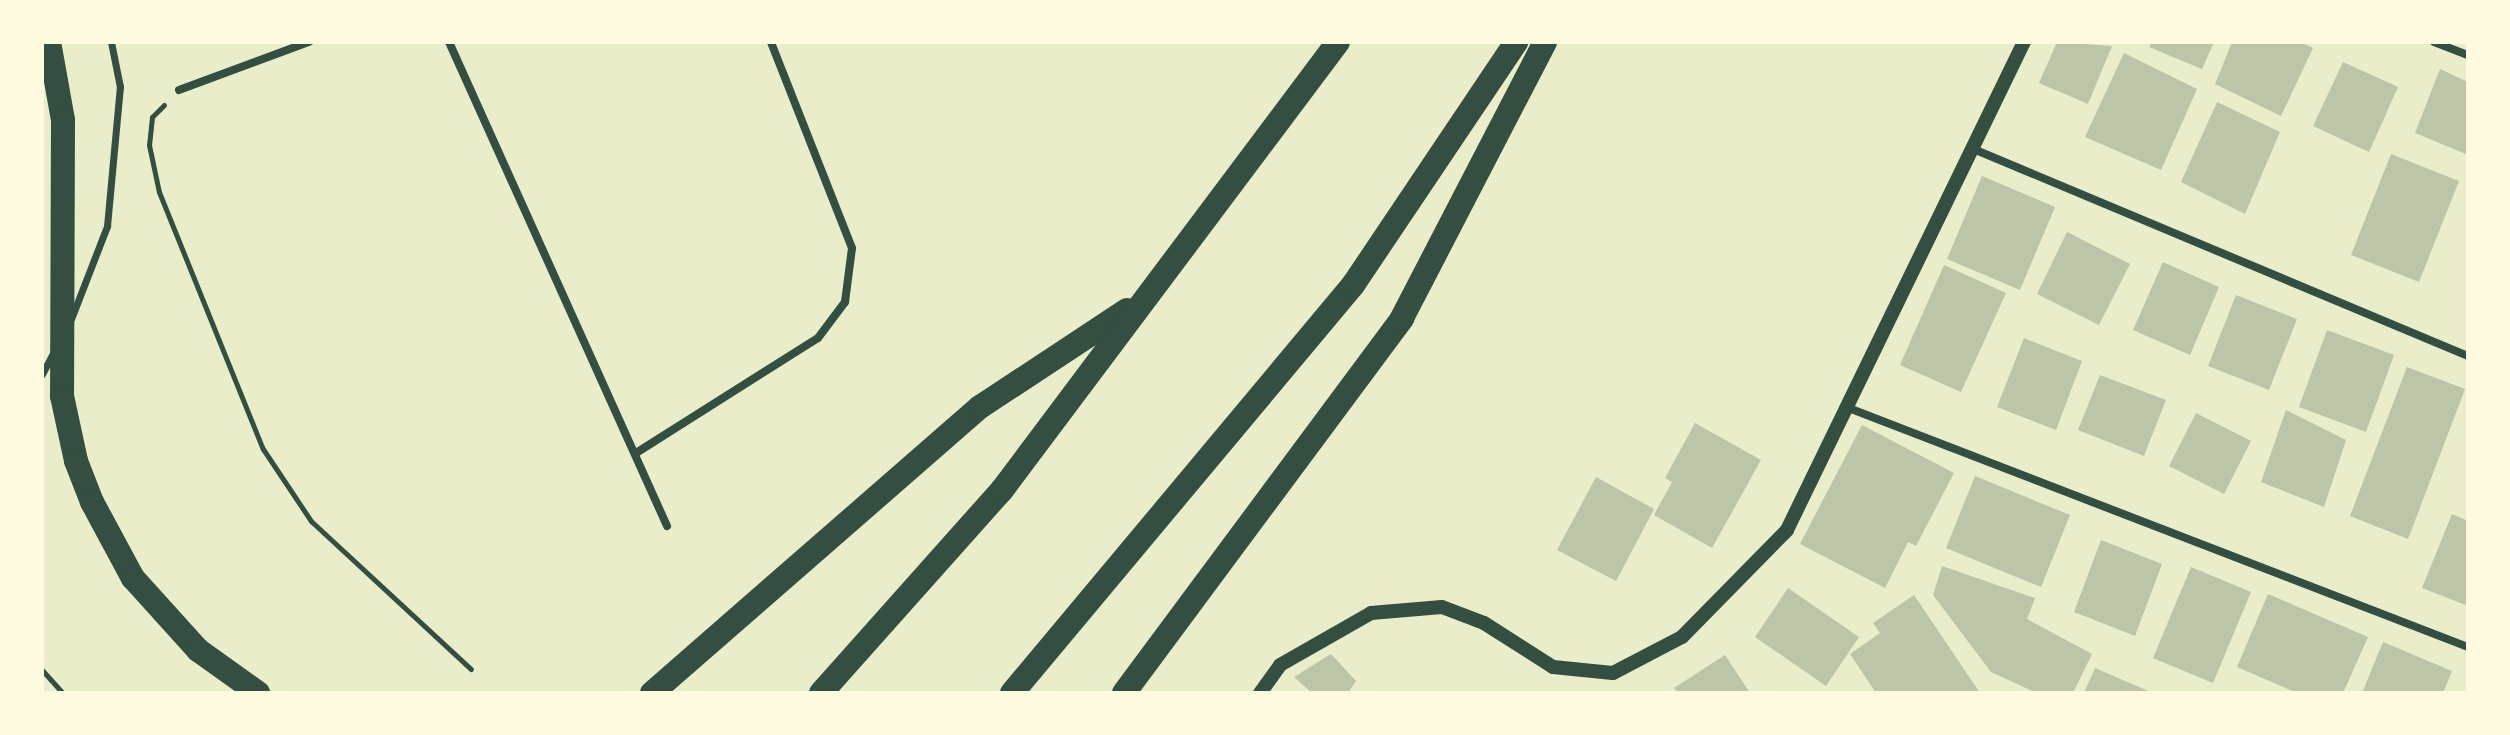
<!DOCTYPE html>
<style>
body{margin:0}
#map{position:relative;width:2510px;height:735px;overflow:hidden;background:#e9edc9;font-family:"Work Sans",sans-serif}
div>[style]{position:absolute}
.building>*{inset:0;background:#bcc5a7}
.path>*{height:5px;margin:-2.5px;padding:0 2.5px;transform-origin:2.5px;border-radius:2.5px;background:#344e41}
.pedestrian>*{height:7px;margin:-3.5px;padding:0 3.5px;transform-origin:3.5px;border-radius:3.5px;background:#344e41}
.minor>*{height:8px;margin:-4px;padding:0 4px;transform-origin:4px;border-radius:4px;background:#344e41}
.tertiary>*{height:14px;margin:-7px;padding:0 7px;transform-origin:7px;border-radius:7px;background:#344e41}
.motorway>*{height:24px;margin:-12px;padding:0 12px;transform-origin:12px;border-radius:12px;background:#344e41}
span{translate:-50% -50%;white-space:nowrap;text-align:center;line-height:1.15;-webkit-text-stroke:8px #fefae0;paint-order:stroke}
.frame{position:absolute;inset:0;border:44px solid #fefae0;pointer-events:none}
</style>
<div id="map">
<div class="building">
<i style="clip-path:polygon(2057px 42px,2112px 46px,2088px 104px,2039px 83px)"></i>
<i style="clip-path:polygon(2152px 42px,2214px 42px,2202px 69px,2149px 47px)"></i>
<i style="clip-path:polygon(2232px 42px,2301px 42px,2313px 48px,2281px 116px,2215px 84px)"></i>
<i style="clip-path:polygon(2124px 53px,2197px 89px,2161px 170px,2085px 137px)"></i>
<i style="clip-path:polygon(2343px 62px,2398px 87px,2369px 152px,2313px 126px)"></i>
<i style="clip-path:polygon(2440px 69px,2468px 82px,2468px 155px,2415px 133px)"></i>
<i style="clip-path:polygon(2217px 102px,2280px 132px,2245px 214px,2181px 182px)"></i>
<i style="clip-path:polygon(2391px 154px,2459px 181px,2419px 282px,2351px 255px)"></i>
<i style="clip-path:polygon(1982px 176px,2055px 207px,2020px 290px,1947px 259px)"></i>
<i style="clip-path:polygon(2067px 232px,2130px 264px,2099px 325px,2037px 294px)"></i>
<i style="clip-path:polygon(2163px 262px,2219px 287px,2190px 355px,2133px 330px)"></i>
<i style="clip-path:polygon(1944px 265px,2006px 293px,1961px 392px,1900px 365px)"></i>
<i style="clip-path:polygon(2236px 295px,2297px 319px,2269px 390px,2208px 366px)"></i>
<i style="clip-path:polygon(2327px 330px,2394px 355px,2366px 432px,2299px 407px)"></i>
<i style="clip-path:polygon(2024px 338px,2082px 361px,2056px 430px,1997px 407px)"></i>
<i style="clip-path:polygon(2407px 367px,2465px 389px,2408px 539px,2350px 516px)"></i>
<i style="clip-path:polygon(2100px 375px,2166px 400px,2144px 456px,2078px 430px)"></i>
<i style="clip-path:polygon(2286px 410px,2346px 440px,2324px 507px,2261px 482px)"></i>
<i style="clip-path:polygon(2196px 413px,2251px 441px,2224px 494px,2169px 466px)"></i>
<i style="clip-path:polygon(1695px 423px,1761px 460px,1712px 548px,1654px 515px,1672px 482px,1665px 478px)"></i>
<i style="clip-path:polygon(1862px 425px,1954px 473px,1916px 546px,1908px 542px,1885px 588px,1800px 544px)"></i>
<i style="clip-path:polygon(1975px 476px,2070px 515px,2041px 587px,1946px 548px)"></i>
<i style="clip-path:polygon(1596px 477px,1654px 509px,1616px 581px,1557px 550px)"></i>
<i style="clip-path:polygon(2452px 514px,2468px 521px,2468px 606px,2422px 588px)"></i>
<i style="clip-path:polygon(2101px 540px,2162px 564px,2135px 636px,2074px 612px)"></i>
<i style="clip-path:polygon(1942px 566px,2035px 598px,2027px 619px,2092px 654px,2073px 693px,2037px 693px,1991px 672px,1933px 595px)"></i>
<i style="clip-path:polygon(2191px 567px,2251px 592px,2213px 683px,2153px 658px)"></i>
<i style="clip-path:polygon(1788px 588px,1859px 637px,1826px 686px,1755px 637px)"></i>
<i style="clip-path:polygon(2268px 594px,2368px 637px,2343px 693px,2297px 693px,2237px 667px)"></i>
<i style="clip-path:polygon(1914px 595px,1980px 693px,1876px 693px,1850px 654px,1880px 633px,1873px 623px)"></i>
<i style="clip-path:polygon(2383px 642px,2452px 671px,2443px 693px,2362px 693px)"></i>
<i style="clip-path:polygon(1331px 654px,1356px 681px,1348px 693px,1312px 693px,1294px 677px)"></i>
<i style="clip-path:polygon(1725px 655px,1750px 693px,1678px 693px,1674px 688px)"></i>
<i style="clip-path:polygon(2095px 668px,2153px 693px,2084px 693px)"></i>
</div>
<div class="path">
<i style="left:164px;top:105px;width:17px;rotate:135deg"></i>
<i style="left:152px;top:117px;width:28px;rotate:96deg"></i>
<i style="left:149px;top:145px;width:48px;rotate:78deg"></i>
<i style="left:159px;top:192px;width:277px;rotate:68deg"></i>
<i style="left:263px;top:449px;width:87px;rotate:56.3deg"></i>
<i style="left:311px;top:521px;width:218px;rotate:42.8deg"></i>
<i style="left:42px;top:670px;width:31px;rotate:48deg"></i>
</div>
<div class="pedestrian">
<i style="left:71px;top:319px;width:100px;rotate:-68.8deg"></i>
<i style="left:107px;top:226px;width:140px;rotate:-84.7deg"></i>
<i style="left:120px;top:87px;width:46px;rotate:-101.3deg"></i>
<i style="left:42px;top:374px;width:26px;rotate:-62deg"></i>
</div>
<div class="minor">
<i style="left:449px;top:42px;width:531px;rotate:65.75deg"></i>
<i style="left:2434px;top:42px;width:36px;rotate:21deg"></i>
<i style="left:179px;top:90px;width:139px;rotate:-20.3deg"></i>
<i style="left:1971px;top:148px;width:539px;rotate:22.71deg"></i>
<i style="left:1846px;top:407px;width:667px;rotate:21.1deg"></i>
<i style="left:636px;top:453px;width:215px;rotate:-32.3deg"></i>
<i style="left:818px;top:338px;width:45px;rotate:-53.1deg"></i>
<i style="left:845px;top:302px;width:54px;rotate:-82.6deg"></i>
<i style="left:852px;top:248px;width:221px;rotate:-111.5deg"></i>
</div>
<div class="tertiary">
<i style="left:1260px;top:693px;width:34px;rotate:-54deg"></i>
<i style="left:1280px;top:665px;width:105px;rotate:-29.7deg"></i>
<i style="left:1371px;top:613px;width:71px;rotate:-4.8deg"></i>
<i style="left:1442px;top:607px;width:45px;rotate:20.9deg"></i>
<i style="left:1484px;top:623px;width:82px;rotate:32.5deg"></i>
<i style="left:1553px;top:667px;width:60px;rotate:5.7deg"></i>
<i style="left:1613px;top:673px;width:78px;rotate:-27.6deg"></i>
<i style="left:1682px;top:637px;width:150px;rotate:-45.5deg"></i>
<i style="left:1787px;top:530px;width:543px;rotate:-64.1deg"></i>
</div>
<div class="motorway">
<i style="left:49px;top:42px;width:79px;rotate:79.8deg"></i>
<i style="left:63px;top:120px;width:276px;rotate:90.2deg"></i>
<i style="left:62px;top:396px;width:66px;rotate:77.8deg"></i>
<i style="left:76px;top:461px;width:44px;rotate:68.7deg"></i>
<i style="left:92px;top:502px;width:86px;rotate:61.7deg"></i>
<i style="left:133px;top:578px;width:97px;rotate:47.9deg"></i>
<i style="left:198px;top:650px;width:74px;rotate:35.6deg"></i>
<i style="left:652px;top:693px;width:435px;rotate:-41.1deg"></i>
<i style="left:980px;top:407px;width:176px;rotate:-33.4deg"></i>
<i style="left:821px;top:693px;width:272px;rotate:-48.3deg"></i>
<i style="left:1002px;top:490px;width:560px;rotate:-53.13deg"></i>
<i style="left:1012px;top:693px;width:532px;rotate:-50.11deg"></i>
<i style="left:1353px;top:285px;width:293px;rotate:-56.1deg"></i>
<i style="left:1124px;top:693px;width:467px;rotate:-53.4deg"></i>
<i style="left:1402px;top:318px;width:311px;rotate:-62.6deg"></i>
</div>
<div class="frame"></div>
</div>
